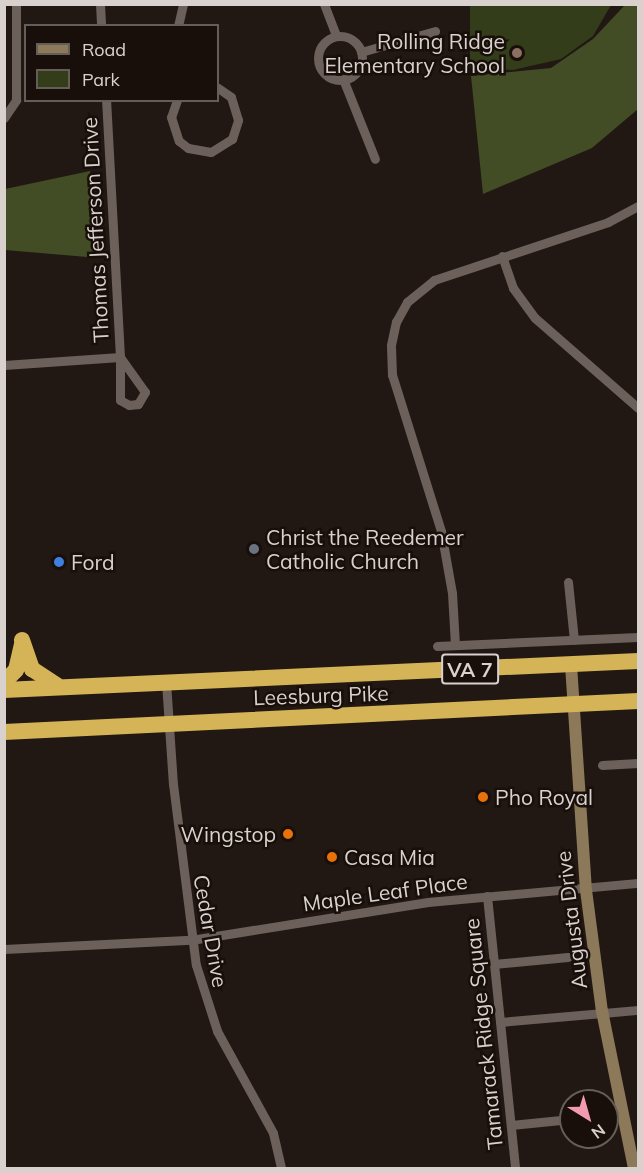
<!DOCTYPE html>
<style>
body{margin:0}
#map{position:relative;width:643px;height:1173px;overflow:hidden;background:#221813;font-family:Mulish,sans-serif}
div>[style]{position:absolute}
.green>*{inset:0;background:#343d19}
.forest>*{inset:0;background:#424c25}
.street>*{height:9px;margin:-4.5px;padding:0 4.5px;transform-origin:4.5px;border-radius:4.5px;background:#6c605a}
.street>.ring{margin:-4.5px;padding:0;box-sizing:content-box;background:none;border:9px solid #6c605a;border-radius:50%}
.secondary>*{height:12px;margin:-6px;padding:0 6px;transform-origin:6px;border-radius:6px;background:#8c7959}
.highway>*{height:16px;margin:-8px;padding:0 8px;transform-origin:8px;border-radius:8px;background:#d5b457}
.dots>*{width:16px;height:16px;translate:-50% -50%;box-sizing:border-box;border:3px solid #190f0a;border-radius:50%}
span{translate:-50% -50%;white-space:nowrap;text-align:center;line-height:1.15;-webkit-text-stroke:5px #190f0a;paint-order:stroke}
.shield-label span{padding:2px 4px;background:#190f0a;border:2px solid;border-radius:4px;-webkit-text-stroke-width:0}
.shield-label{font-size:20px;color:#d8d1ce;font-weight:700}
.poi-label{font-size:21px;color:#d8d1ce}
.right{translate:-100% -50%;text-align:right}
.left{translate:0 -50%;text-align:left}
.street-label{font-size:21px;color:#d8d1ce}
.frame{position:absolute;inset:0;border:6px solid #d8d1ce;pointer-events:none}
.legend{position:absolute;left:24px;top:24px;width:195px;height:78px;box-sizing:border-box;background:#190f0a;border:2px solid #655d58;margin:0;padding:8px 10px;list-style:none;font-size:18px;color:#d8d1ce}
.legend li{display:flex;align-items:center;gap:12px;height:30px}
.legend b{width:30px;border:2px solid #655d58}
.north{position:absolute;left:559px;top:1089px;width:60px;height:60px;box-sizing:border-box;background:#190f0a;border:2px solid #655d58;border-radius:50%;rotate:143deg;font-size:16px;font-weight:700;line-height:24px;text-align:center;color:#d8d1ce}
.north::after{content:'';display:block;margin:auto;width:21px;height:27px;background:#f19ab1;clip-path:polygon(50% 0,100% 100%,50% 72%,0 100%)}
</style>
<div id="map">
<div class="green">
<i style="clip-path:polygon(470px 5px,470px 4px,611px 5px,593px 36px,561px 59px,513px 70px,470px 68px)"></i>
</div>
<div class="forest">
<i style="clip-path:polygon(625px 5px,638px 5px,638px 109px,592px 148px,483px 194px,471px 76px,551px 68px,593px 39px)"></i>
<i style="clip-path:polygon(90px 171px,99px 258px,5px 250px,5px 189px)"></i>
</div>
<div class="street">
<i style="left:100px;top:4px;width:22px;rotate:87deg"></i>
<i style="left:324px;top:4px;width:34px;rotate:69deg"></i>
<i style="left:178px;top:26px;width:23px;rotate:-77deg"></i>
<i class="ring" style="left:318px;top:36px;width:35px;height:35px"></i>
<i style="left:361px;top:52px;width:77px;rotate:-15.8deg"></i>
<i style="left:343px;top:79px;width:86px;rotate:68.2deg"></i>
<i style="left:177px;top:100px;width:18px;rotate:109deg"></i>
<i style="left:171px;top:117px;width:25px;rotate:72deg"></i>
<i style="left:179px;top:141px;width:11px;rotate:38deg"></i>
<i style="left:188px;top:148px;width:23px;rotate:10deg"></i>
<i style="left:211px;top:152px;width:25px;rotate:-32deg"></i>
<i style="left:232px;top:139px;width:20px;rotate:-72deg"></i>
<i style="left:238px;top:120px;width:24px;rotate:-107deg"></i>
<i style="left:231px;top:97px;width:16px;rotate:-145deg"></i>
<i style="left:4px;top:118px;width:22px;rotate:-56deg"></i>
<i style="left:16px;top:100px;width:96px;rotate:-90deg"></i>
<i style="left:502px;top:256px;width:34px;rotate:71deg"></i>
<i style="left:513px;top:288px;width:37px;rotate:54deg"></i>
<i style="left:535px;top:318px;width:137px;rotate:41.1deg"></i>
<i style="left:120px;top:357px;width:43px;rotate:54.5deg"></i>
<i style="left:145px;top:392px;width:14px;rotate:120deg"></i>
<i style="left:138px;top:404px;width:9px;rotate:174deg"></i>
<i style="left:129px;top:405px;width:10px;rotate:-151deg"></i>
<i style="left:120px;top:400px;width:43px;rotate:-90deg"></i>
<i style="left:4px;top:365px;width:116px;rotate:-3.9deg"></i>
<i style="left:120px;top:357px;width:257px;rotate:-93.1deg"></i>
<i style="left:568px;top:582px;width:58px;rotate:84.1deg"></i>
<i style="left:455px;top:645px;width:52px;rotate:-93.3deg"></i>
<i style="left:452px;top:593px;width:63px;rotate:-100.1deg"></i>
<i style="left:441px;top:531px;width:164px;rotate:-107.4deg"></i>
<i style="left:392px;top:375px;width:30px;rotate:-92deg"></i>
<i style="left:391px;top:345px;width:24px;rotate:-78deg"></i>
<i style="left:396px;top:322px;width:23px;rotate:-61deg"></i>
<i style="left:407px;top:302px;width:35px;rotate:-39deg"></i>
<i style="left:434px;top:280px;width:183px;rotate:-18.4deg"></i>
<i style="left:608px;top:222px;width:34px;rotate:-28deg"></i>
<i style="left:437px;top:646px;width:201px;rotate:-2.6deg"></i>
<i style="left:166px;top:682px;width:102px;rotate:86.1deg"></i>
<i style="left:173px;top:784px;width:182px;rotate:82.8deg"></i>
<i style="left:196px;top:965px;width:69px;rotate:72.3deg"></i>
<i style="left:217px;top:1031px;width:116px;rotate:61.2deg"></i>
<i style="left:273px;top:1133px;width:36px;rotate:77deg"></i>
<i style="left:602px;top:765px;width:36px;rotate:-3deg"></i>
<i style="left:487px;top:896px;width:273px;rotate:84.1deg"></i>
<i style="left:4px;top:949px;width:187px;rotate:-2.8deg"></i>
<i style="left:191px;top:940px;width:240px;rotate:-9.1deg"></i>
<i style="left:428px;top:902px;width:211px;rotate:-5.2deg"></i>
<i style="left:494px;top:964px;width:74px;rotate:-5.4deg"></i>
<i style="left:500px;top:1022px;width:139px;rotate:-5deg"></i>
<i style="left:511px;top:1125px;width:60px;rotate:-5.7deg"></i>
</div>
<div class="secondary">
<i style="left:571px;top:665px;width:225px;rotate:86.2deg"></i>
<i style="left:586px;top:890px;width:122px;rotate:82.5deg"></i>
<i style="left:602px;top:1011px;width:160px;rotate:78.5deg"></i>
</div>
<div class="highway">
<i style="left:22px;top:640px;width:31px;rotate:71deg"></i>
<i style="left:32px;top:669px;width:30px;rotate:33deg"></i>
<i style="left:4px;top:682px;width:17px;rotate:-45deg"></i>
<i style="left:16px;top:670px;width:27px;rotate:-77deg"></i>
<i style="left:4px;top:690px;width:635px;rotate:-2.62deg"></i>
<i style="left:4px;top:732px;width:635px;rotate:-2.8deg"></i>
</div>
<div class="dots">
<i style="left:517px;top:53px;background:#8d6e63"></i>
<i style="left:254px;top:549px;background:#6b7280"></i>
<i style="left:59px;top:562px;background:#3f7fe0"></i>
<i style="left:483px;top:797px;background:#e8710a"></i>
<i style="left:288px;top:834px;background:#e8710a"></i>
<i style="left:332px;top:857px;background:#e8710a"></i>
</div>
<div class="shield-label">
<span style="left:470px;top:669px">VA 7</span>
</div>
<div class="poi-label">
<span class="right" style="left:505px;top:53px">Rolling Ridge<br>Elementary School</span>
<span class="left" style="left:266px;top:549px">Christ the Reedemer<br>Catholic Church</span>
<span class="left" style="left:71px;top:562px">Ford</span>
<span class="left" style="left:495px;top:797px">Pho Royal</span>
<span class="right" style="left:276px;top:834px">Wingstop</span>
<span class="left" style="left:344px;top:857px">Casa Mia</span>
</div>
<div class="street-label">
<span style="left:95px;top:230px;rotate:-93deg">Thomas Jefferson Drive</span>
<span style="left:321px;top:695px;rotate:-2deg">Leesburg Pike</span>
<span style="left:385px;top:892px;rotate:-8deg">Maple Leaf Place</span>
<span style="left:571px;top:920px;rotate:-97deg">Augusta Drive</span>
<span style="left:211px;top:931px;rotate:80deg">Cedar Drive</span>
<span style="left:483px;top:1034px;rotate:-96deg">Tamarack Ridge Square</span>
</div>
<div class="frame"></div>
<ul class="legend">
<li><b style="height:8px;background:#8c7959"></b>Road</li>
<li><b style="height:16px;background:#343d19"></b>Park</li>
</ul>
<div class="north">N</div>
</div>
